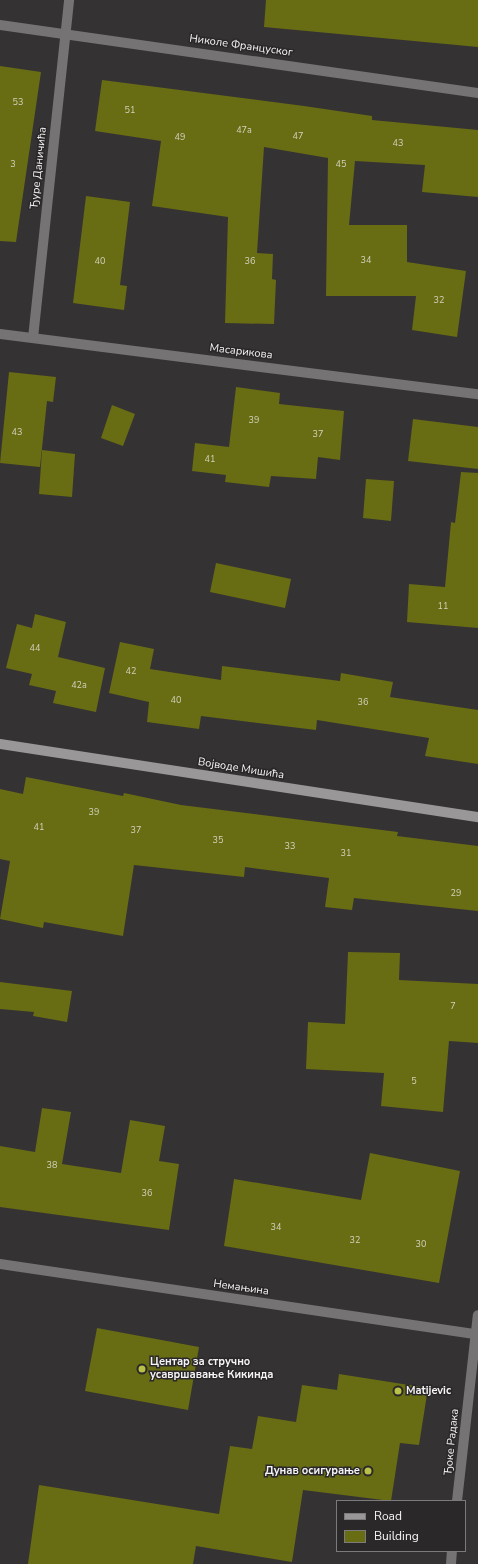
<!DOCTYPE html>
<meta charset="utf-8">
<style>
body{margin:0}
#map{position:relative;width:478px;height:1564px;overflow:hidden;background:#353234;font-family:"Nunito Sans",sans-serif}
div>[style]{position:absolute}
.building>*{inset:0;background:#686c13}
.street>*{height:10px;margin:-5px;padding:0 5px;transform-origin:5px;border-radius:5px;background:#757374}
.secondary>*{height:10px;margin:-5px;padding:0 5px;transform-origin:5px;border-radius:5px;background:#9a9799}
.dots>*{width:11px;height:11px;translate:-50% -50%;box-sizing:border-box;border:2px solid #2b282a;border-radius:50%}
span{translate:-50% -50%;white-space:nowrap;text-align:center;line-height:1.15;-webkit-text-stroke:3px #2b282a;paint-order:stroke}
.number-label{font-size:9px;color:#d2d2bc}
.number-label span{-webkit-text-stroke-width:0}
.street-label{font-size:11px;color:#f6f4f5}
.poi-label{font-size:11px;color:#f6f4f5;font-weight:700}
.left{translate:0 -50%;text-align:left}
.right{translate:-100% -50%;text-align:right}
.legend{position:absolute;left:336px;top:1500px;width:130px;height:52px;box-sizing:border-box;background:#2b282a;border:1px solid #7c7a7b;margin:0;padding:5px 7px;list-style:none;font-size:12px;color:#f6f4f5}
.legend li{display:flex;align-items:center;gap:8px;height:20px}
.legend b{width:20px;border:1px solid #7c7a7b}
</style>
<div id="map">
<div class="building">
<i style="clip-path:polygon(266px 0,478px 0,478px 47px,264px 27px)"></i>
<i style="clip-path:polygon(0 66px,41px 72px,16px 242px,0 241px)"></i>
<i style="clip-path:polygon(102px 80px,304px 106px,372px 116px,372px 120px,478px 130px,478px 197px,422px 192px,425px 165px,355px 161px,349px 225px,407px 225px,407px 262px,466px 271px,457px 337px,412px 330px,416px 296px,326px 296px,328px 158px,264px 147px,257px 253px,273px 254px,272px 279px,276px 280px,274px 324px,225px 323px,228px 217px,152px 206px,161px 141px,95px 131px)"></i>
<i style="clip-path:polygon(86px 196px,130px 202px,120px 285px,127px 286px,124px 310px,73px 303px)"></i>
<i style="clip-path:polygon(9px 372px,56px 377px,53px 402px,47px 401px,40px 467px,0 463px)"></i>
<i style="clip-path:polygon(236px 387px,280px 393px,279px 404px,344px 411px,340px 460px,318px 457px,316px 479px,271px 476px,269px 487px,225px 482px,226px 475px,192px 471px,195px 443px,229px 447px)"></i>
<i style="clip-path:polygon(112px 405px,135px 414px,123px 446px,101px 438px)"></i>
<i style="clip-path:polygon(413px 419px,478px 427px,478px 469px,408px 461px)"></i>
<i style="clip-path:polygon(42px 450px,75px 454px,72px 497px,39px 494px)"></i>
<i style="clip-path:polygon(461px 472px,478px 473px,478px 628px,407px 622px,409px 584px,445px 587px,451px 522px,455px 523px)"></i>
<i style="clip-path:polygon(366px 479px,394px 481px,391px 521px,363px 518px)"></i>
<i style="clip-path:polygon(216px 563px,291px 579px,285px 608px,210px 592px)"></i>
<i style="clip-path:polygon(35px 614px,66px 622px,58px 657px,105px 668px,96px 712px,53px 703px,56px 691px,29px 685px,32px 674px,6px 668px,17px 624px,32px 628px)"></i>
<i style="clip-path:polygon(120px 642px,154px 649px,150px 669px,221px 680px,222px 666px,340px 681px,341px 673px,393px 682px,390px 697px,478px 710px,478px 764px,425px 756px,429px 738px,317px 720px,316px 730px,201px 716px,199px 729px,147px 722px,149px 702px,109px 693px)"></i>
<i style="clip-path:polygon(26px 777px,123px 796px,124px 793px,181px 805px,398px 832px,397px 836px,478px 846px,478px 911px,354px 898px,352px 910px,325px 907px,329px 878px,245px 867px,244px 877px,134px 865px,123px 936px,44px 922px,43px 928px,0 919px,10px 861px,0 859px,0 789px,23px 794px)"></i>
<i style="clip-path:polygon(348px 952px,400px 953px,399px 980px,478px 984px,478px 1043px,449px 1041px,443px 1112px,381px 1106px,384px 1073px,306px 1069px,308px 1022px,345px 1024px)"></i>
<i style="clip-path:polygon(0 982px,72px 991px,67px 1022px,33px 1016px,34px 1012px,0 1009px)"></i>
<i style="clip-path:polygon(42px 1108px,71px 1112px,62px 1164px,121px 1173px,130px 1120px,165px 1126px,159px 1161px,179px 1164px,169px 1230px,0 1207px,0 1146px,35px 1152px)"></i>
<i style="clip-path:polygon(370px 1153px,460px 1171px,439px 1283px,224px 1246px,234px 1179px,361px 1200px)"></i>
<i style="clip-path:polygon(97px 1328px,199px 1347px,188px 1410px,85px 1391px)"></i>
<i style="clip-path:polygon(339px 1374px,428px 1388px,419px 1445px,400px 1443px,391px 1501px,303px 1490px,292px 1562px,196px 1546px,193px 1564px,28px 1564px,39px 1485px,219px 1514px,230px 1446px,252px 1449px,258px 1416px,296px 1422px,302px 1385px,337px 1390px)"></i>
</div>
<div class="street">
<i style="left:0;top:25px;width:483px;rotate:8.1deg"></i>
<i style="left:0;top:334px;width:482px;rotate:7.2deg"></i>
<i style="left:33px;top:338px;width:340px;rotate:-83.9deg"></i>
<i style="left:0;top:1264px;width:483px;rotate:8.4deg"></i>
<i style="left:457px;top:1501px;width:187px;rotate:-83.6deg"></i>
<i style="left:451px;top:1564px;width:13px;rotate:-86deg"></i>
</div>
<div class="secondary">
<i style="left:0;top:744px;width:484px;rotate:8.7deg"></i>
</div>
<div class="dots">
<i style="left:142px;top:1369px;background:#b9c046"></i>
<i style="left:398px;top:1391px;background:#b9c046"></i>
<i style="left:368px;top:1471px;background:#b9c046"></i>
</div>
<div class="number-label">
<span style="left:18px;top:102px">53</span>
<span style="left:130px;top:110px">51</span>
<span style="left:244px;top:130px">47a</span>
<span style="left:298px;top:136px">47</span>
<span style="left:180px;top:137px">49</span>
<span style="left:398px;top:143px">43</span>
<span style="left:13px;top:164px">3</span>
<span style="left:341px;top:164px">45</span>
<span style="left:366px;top:260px">34</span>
<span style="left:100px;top:261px">40</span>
<span style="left:250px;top:261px">36</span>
<span style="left:439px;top:300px">32</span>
<span style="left:254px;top:420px">39</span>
<span style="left:17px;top:432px">43</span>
<span style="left:318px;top:434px">37</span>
<span style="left:210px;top:459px">41</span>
<span style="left:443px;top:606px">11</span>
<span style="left:35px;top:648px">44</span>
<span style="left:131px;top:671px">42</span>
<span style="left:79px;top:685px">42a</span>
<span style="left:176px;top:700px">40</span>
<span style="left:363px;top:702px">36</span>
<span style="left:94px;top:812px">39</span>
<span style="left:39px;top:827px">41</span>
<span style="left:136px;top:830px">37</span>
<span style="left:218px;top:840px">35</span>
<span style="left:290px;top:846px">33</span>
<span style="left:346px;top:853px">31</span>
<span style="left:456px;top:893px">29</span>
<span style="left:453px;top:1006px">7</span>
<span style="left:414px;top:1081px">5</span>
<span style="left:52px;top:1165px">38</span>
<span style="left:147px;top:1193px">36</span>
<span style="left:276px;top:1227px">34</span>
<span style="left:355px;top:1240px">32</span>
<span style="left:421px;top:1244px">30</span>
</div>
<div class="street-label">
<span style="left:241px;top:46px;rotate:8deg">Николе Француског</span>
<span style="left:39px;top:168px;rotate:-84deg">Ђуре Даничића</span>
<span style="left:241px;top:352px;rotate:7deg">Масарикова</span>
<span style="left:241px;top:769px;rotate:9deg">Војводе Мишића</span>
<span style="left:241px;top:1288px;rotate:8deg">Немањина</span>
<span style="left:452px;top:1442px;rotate:-84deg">Ђоке Радака</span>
</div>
<div class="poi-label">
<span class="left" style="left:150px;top:1369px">Центар за стручно<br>усавршавање Кикинда</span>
<span class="left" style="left:406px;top:1391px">Matijevic</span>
<span class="right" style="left:360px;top:1471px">Дунав осигурање</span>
</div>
<ul class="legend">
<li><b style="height:5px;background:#9a9799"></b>Road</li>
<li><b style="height:11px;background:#686c13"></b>Building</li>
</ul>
</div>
